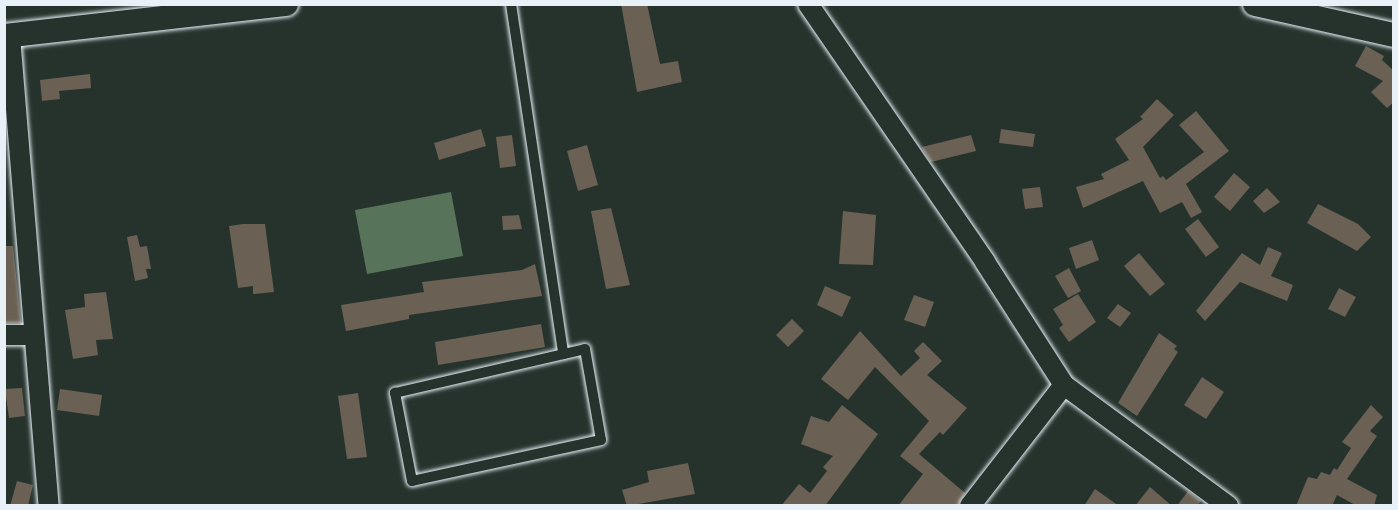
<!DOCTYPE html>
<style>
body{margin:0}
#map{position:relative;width:1398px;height:510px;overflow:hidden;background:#26332d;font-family:Mynerve,sans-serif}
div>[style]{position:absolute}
.green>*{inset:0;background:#57745b}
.building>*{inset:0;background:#6a6053}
.roads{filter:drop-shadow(0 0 2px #e8f1f8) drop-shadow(0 0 2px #e8f1f8)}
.service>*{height:10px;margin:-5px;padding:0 5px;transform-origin:5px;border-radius:5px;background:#26332d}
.minor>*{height:20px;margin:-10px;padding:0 10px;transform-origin:10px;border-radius:10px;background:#26332d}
.tertiary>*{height:24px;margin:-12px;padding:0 12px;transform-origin:12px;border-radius:12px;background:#26332d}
span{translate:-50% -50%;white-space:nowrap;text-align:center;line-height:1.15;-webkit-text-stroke:6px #26332d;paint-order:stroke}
.frame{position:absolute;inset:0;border:6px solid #e8f1f8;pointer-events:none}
</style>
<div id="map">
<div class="green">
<i style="clip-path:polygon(451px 192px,463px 256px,367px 274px,355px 210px)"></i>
</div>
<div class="building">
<i style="clip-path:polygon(621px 4px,647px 4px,660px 64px,678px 61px,682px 82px,637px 92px)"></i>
<i style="clip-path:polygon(1366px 46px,1384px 56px,1382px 60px,1394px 71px,1394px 102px,1387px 108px,1371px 92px,1383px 81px,1355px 66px)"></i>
<i style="clip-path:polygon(90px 74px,91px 88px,59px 91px,60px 99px,42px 101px,40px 80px)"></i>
<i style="clip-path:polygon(1157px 99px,1174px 115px,1143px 147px,1160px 178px,1163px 176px,1166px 180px,1204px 152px,1179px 125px,1196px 111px,1229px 151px,1186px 184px,1202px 212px,1191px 218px,1182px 202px,1160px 213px,1143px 181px,1083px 208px,1076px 187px,1104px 179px,1101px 174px,1129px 160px,1115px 139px,1143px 119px,1140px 117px)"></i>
<i style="clip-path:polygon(481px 129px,486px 146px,439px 160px,434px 143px)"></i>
<i style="clip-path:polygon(1001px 129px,1035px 134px,1033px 147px,999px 143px)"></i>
<i style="clip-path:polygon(512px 135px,516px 166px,500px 168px,496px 137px)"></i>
<i style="clip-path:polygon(971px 135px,976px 151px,931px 162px,923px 150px,922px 147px)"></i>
<i style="clip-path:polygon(587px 145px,598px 185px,578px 191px,567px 151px)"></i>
<i style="clip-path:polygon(1234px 173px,1250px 187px,1230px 211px,1214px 197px)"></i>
<i style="clip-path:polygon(1040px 187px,1043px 207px,1025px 209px,1022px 189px)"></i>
<i style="clip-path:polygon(1267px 188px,1280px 202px,1264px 213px,1253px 201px)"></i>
<i style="clip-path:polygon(1318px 204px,1358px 224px,1371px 237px,1357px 251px,1307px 223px)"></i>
<i style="clip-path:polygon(611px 208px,630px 285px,606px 289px,591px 211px)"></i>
<i style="clip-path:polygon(843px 211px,876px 215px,873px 265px,839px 264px)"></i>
<i style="clip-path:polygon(519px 215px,522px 229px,503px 230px,502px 216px)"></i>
<i style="clip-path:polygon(1198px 219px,1219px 247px,1206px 257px,1185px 229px)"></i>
<i style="clip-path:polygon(243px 224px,265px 224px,274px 292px,253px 294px,253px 286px,238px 288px,229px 226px)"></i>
<i style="clip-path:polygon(137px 235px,140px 247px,147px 246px,151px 269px,146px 269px,148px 278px,135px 281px,127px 237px)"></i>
<i style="clip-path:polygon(1092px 240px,1099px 260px,1076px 269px,1069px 248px)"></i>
<i style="clip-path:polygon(4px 246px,13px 246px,21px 323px,4px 323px)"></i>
<i style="clip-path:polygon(1268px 247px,1282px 253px,1271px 276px,1293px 285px,1287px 301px,1240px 282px,1205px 321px,1196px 311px,1242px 253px,1260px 265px)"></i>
<i style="clip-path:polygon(1139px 253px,1165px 284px,1150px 296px,1124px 266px)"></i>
<i style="clip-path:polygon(535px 264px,542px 296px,409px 315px,409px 319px,346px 331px,341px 305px,424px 292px,422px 282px,522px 270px)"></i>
<i style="clip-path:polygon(1069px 268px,1081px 291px,1068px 298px,1055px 276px)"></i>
<i style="clip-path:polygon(825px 286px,851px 297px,842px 317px,817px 305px)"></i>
<i style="clip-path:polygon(1339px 288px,1356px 297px,1345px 317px,1328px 309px)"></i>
<i style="clip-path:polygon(106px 292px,113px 339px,96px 340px,98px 355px,73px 359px,65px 310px,85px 307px,84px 294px)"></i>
<i style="clip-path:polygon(1078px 294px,1096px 322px,1069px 342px,1059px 328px,1063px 325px,1053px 309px)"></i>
<i style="clip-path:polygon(914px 295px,934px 302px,925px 327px,904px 320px)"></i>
<i style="clip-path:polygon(1118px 304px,1131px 313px,1120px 327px,1107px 318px)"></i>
<i style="clip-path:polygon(792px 319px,804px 331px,788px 347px,776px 335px)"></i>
<i style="clip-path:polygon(541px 324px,545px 347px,438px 365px,435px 342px)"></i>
<i style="clip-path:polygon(860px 331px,901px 376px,920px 358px,914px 351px,923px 342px,942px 361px,927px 375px,967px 408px,943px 435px,940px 432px,919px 454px,965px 493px,958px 506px,898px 506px,923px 474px,900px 456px,929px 421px,875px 367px,848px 400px,821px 379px)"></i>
<i style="clip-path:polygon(1159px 333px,1177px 346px,1174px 349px,1178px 352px,1137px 416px,1118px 403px)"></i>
<i style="clip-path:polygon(1202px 377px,1224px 392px,1206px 419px,1184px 405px)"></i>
<i style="clip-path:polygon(22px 388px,25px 416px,9px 418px,5px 389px)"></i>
<i style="clip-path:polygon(60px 389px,102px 395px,99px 416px,57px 410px)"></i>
<i style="clip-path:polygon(358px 393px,367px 457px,347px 459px,338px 396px)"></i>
<i style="clip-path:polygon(842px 405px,878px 434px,825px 506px,781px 506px,799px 484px,810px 493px,827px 471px,823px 467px,833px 456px,801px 444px,811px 416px,829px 422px)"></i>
<i style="clip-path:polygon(1371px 405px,1383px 417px,1370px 431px,1377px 436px,1347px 479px,1377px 495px,1374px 506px,1357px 506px,1337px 495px,1332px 506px,1296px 506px,1308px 477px,1317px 479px,1321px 472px,1330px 475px,1334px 468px,1337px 470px,1351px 448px,1342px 442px)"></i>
<i style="clip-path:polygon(688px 463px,695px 494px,627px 506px,622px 490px,649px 482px,647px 471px)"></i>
<i style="clip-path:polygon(17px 481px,33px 485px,28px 506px,10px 506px)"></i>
<i style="clip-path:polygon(1150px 487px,1172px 506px,1135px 506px)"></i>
<i style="clip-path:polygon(1095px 489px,1119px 506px,1084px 506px)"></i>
<i style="clip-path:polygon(1188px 491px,1201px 501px,1197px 506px,1177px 506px)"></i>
</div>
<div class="roads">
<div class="service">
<i style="left:511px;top:4px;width:354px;rotate:81.5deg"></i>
<i style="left:585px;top:349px;width:92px;rotate:80deg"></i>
<i style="left:601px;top:440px;width:193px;rotate:167.8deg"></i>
<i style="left:412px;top:481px;width:90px;rotate:-100.9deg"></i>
<i style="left:395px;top:393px;width:195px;rotate:-13deg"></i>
</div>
<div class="minor">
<i style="left:808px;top:4px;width:313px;rotate:55.5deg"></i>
<i style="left:985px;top:262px;width:146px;rotate:57.3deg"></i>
<i style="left:1064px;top:385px;width:204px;rotate:36.4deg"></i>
<i style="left:10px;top:36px;width:472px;rotate:85.3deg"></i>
<i style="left:4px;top:335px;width:29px"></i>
<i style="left:970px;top:506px;width:153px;rotate:-52.2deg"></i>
</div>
<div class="tertiary">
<i style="left:1255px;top:4px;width:142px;rotate:12.6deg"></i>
<i style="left:4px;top:36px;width:284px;rotate:-6.5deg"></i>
</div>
</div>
<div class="frame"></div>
</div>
